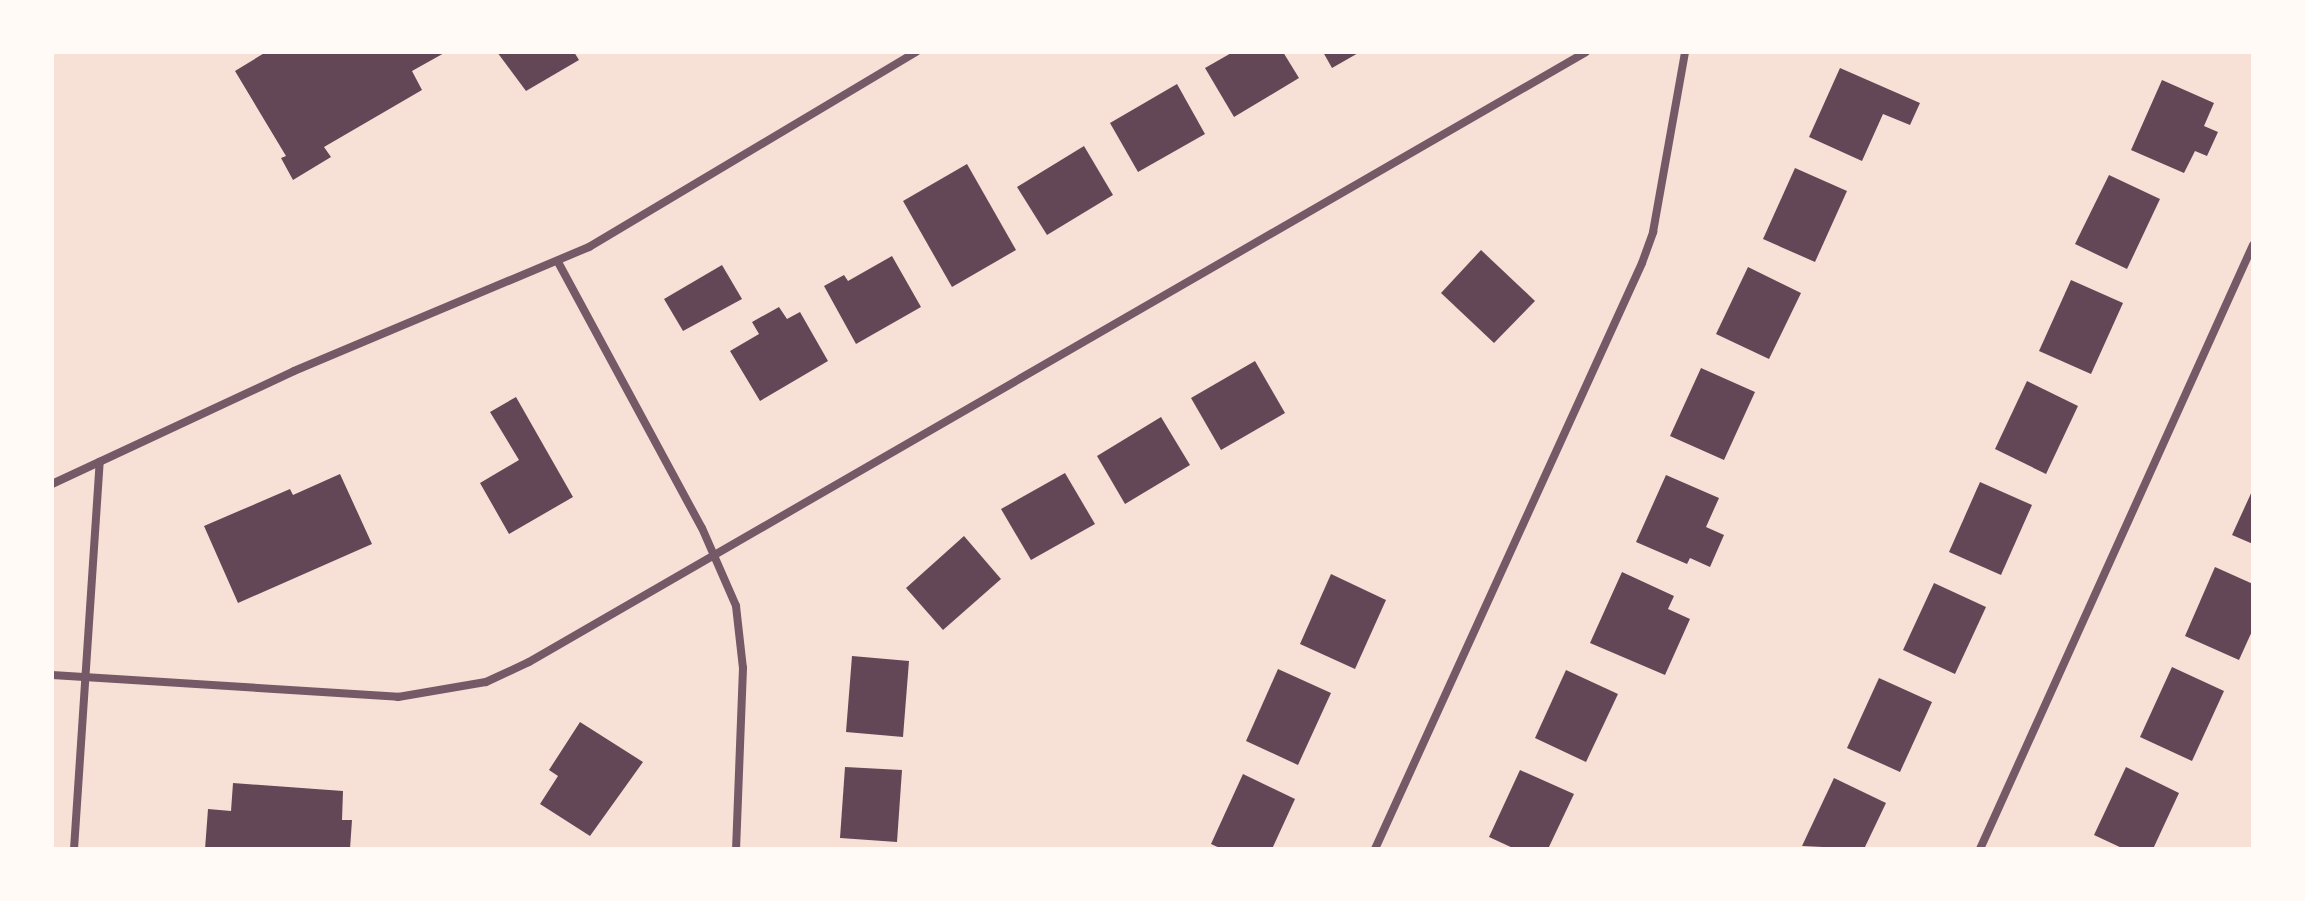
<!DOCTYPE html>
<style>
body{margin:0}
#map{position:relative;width:2305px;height:901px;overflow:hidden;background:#f7e1d7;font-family:Karla,sans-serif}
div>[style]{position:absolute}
.building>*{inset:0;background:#644757}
.minor>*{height:8px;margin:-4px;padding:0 4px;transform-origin:4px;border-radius:4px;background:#755966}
span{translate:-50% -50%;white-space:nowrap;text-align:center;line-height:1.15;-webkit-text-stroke:8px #fffaf5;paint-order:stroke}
.frame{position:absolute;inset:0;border:54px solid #fffaf5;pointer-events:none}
</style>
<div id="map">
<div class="building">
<i style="clip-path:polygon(266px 52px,446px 52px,412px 71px,422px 90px,324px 147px,331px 157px,293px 180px,281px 158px,286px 156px,235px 71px)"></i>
<i style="clip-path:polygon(497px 52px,574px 52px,579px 60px,526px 91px)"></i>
<i style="clip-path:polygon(1233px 52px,1283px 52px,1299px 78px,1234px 117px,1205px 68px)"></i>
<i style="clip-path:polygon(1323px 52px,1360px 52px,1332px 68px)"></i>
<i style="clip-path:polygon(1840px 68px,1920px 103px,1910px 125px,1883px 114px,1862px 161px,1809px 137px)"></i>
<i style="clip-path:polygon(2162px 80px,2214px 103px,2204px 126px,2218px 132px,2207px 156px,2195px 151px,2184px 173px,2131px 150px)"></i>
<i style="clip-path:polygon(1177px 84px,1205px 134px,1138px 172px,1110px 123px)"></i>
<i style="clip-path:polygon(1084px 146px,1113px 195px,1047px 235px,1017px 187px)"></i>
<i style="clip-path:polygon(967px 164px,1016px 250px,952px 287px,903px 201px)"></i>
<i style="clip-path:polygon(1795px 168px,1847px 191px,1815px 262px,1763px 239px)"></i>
<i style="clip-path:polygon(2109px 175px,2160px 199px,2127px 269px,2075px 244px)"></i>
<i style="clip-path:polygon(1481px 250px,1535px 301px,1494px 343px,1441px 293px)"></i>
<i style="clip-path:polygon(892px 256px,921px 307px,856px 344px,824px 286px,844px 275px,848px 281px)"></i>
<i style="clip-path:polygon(722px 265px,742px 299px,683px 331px,664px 299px)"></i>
<i style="clip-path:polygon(1748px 267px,1801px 293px,1769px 359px,1716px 334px)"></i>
<i style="clip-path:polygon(2071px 280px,2123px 303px,2091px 374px,2039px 351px)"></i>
<i style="clip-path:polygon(779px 307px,787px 319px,800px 312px,828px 361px,760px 401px,730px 351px,759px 334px,752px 322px)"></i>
<i style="clip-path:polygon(1255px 361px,1285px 413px,1221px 450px,1191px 398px)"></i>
<i style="clip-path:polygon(1701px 368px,1755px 392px,1724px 460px,1670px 436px)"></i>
<i style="clip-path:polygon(2027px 381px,2078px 406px,2046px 474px,1995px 449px)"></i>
<i style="clip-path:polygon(516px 397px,573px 497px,509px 534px,480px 483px,519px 460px,490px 412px)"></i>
<i style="clip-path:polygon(1161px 417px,1190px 465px,1125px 504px,1097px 456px)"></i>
<i style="clip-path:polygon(1065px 473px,1095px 524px,1031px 560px,1001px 509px)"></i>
<i style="clip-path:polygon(340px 474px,372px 544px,238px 603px,204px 526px,290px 489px,293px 495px)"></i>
<i style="clip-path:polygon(1666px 475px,1719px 498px,1706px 527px,1724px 535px,1710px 567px,1690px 558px,1687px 564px,1636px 542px)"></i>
<i style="clip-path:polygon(1980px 482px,2032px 505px,2001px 575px,1949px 552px)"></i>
<i style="clip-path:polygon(2253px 489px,2253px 544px,2232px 535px)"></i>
<i style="clip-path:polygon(964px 536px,1001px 579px,943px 630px,906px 588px)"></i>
<i style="clip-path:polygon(2215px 567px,2253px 584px,2253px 629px,2239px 660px,2185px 636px)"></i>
<i style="clip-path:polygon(1622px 572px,1674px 596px,1668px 609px,1690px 619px,1665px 675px,1590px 643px)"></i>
<i style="clip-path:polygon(1331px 574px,1386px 600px,1355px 669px,1300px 644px)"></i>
<i style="clip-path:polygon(1934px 583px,1986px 607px,1955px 674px,1903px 650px)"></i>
<i style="clip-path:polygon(852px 656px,909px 661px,903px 737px,846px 732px)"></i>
<i style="clip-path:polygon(2172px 667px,2224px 691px,2192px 761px,2140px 737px)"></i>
<i style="clip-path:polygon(1278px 669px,1331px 693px,1298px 765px,1246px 741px)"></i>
<i style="clip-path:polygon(1566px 670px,1618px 694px,1586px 762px,1535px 738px)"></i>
<i style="clip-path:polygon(1879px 678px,1932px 702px,1900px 772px,1847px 748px)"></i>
<i style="clip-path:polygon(580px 722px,643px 762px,590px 836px,540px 804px,558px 776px,549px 770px)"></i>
<i style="clip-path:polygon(845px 767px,902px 770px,897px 842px,840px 838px)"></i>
<i style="clip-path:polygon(2126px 767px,2179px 793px,2153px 849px,2124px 849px,2094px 835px)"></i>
<i style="clip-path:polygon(1520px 770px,1574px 794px,1548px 849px,1515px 849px,1489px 837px)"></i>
<i style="clip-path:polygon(1243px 774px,1295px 799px,1272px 849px,1222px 849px,1211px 844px)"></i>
<i style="clip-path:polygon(1834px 778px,1886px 803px,1864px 849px,1802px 846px)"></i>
<i style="clip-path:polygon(233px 783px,343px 791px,342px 820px,352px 820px,350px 849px,205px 849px,208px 809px,231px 811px)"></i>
</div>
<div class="minor">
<i style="left:558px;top:262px;width:302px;rotate:61.6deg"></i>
<i style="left:702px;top:528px;width:85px;rotate:66.4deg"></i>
<i style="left:736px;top:606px;width:62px;rotate:83.6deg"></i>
<i style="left:743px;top:668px;width:181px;rotate:92.2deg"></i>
<i style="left:52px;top:484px;width:267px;rotate:-25deg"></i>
<i style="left:294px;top:371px;width:320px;rotate:-22.8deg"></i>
<i style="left:589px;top:247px;width:381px;rotate:-30.8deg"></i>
<i style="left:52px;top:675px;width:347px;rotate:3.6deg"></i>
<i style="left:398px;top:697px;width:89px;rotate:-9.7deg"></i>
<i style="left:486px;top:682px;width:47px;rotate:-24.9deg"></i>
<i style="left:529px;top:662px;width:1220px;rotate:-29.99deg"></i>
<i style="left:74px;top:849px;width:388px;rotate:-86.2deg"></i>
<i style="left:1375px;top:849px;width:644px;rotate:-65.5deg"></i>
<i style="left:1642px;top:263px;width:33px;rotate:-70deg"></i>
<i style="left:1653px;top:232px;width:183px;rotate:-79.9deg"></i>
<i style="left:1980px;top:849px;width:663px;rotate:-65.68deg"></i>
</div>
<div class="frame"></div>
</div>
